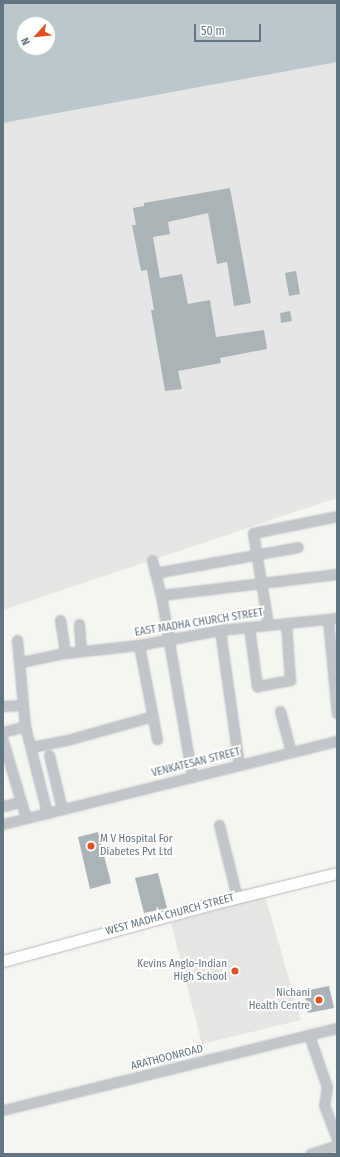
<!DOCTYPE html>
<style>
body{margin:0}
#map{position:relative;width:340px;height:1157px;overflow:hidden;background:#f5f5f1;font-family:"Fira Sans Condensed",sans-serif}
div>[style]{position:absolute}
.built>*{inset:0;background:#e6e7e5}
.water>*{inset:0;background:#bbc7cc}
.building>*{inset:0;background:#abb3b7}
.roads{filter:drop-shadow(0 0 1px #b5b9bd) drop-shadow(0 0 1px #b5b9bd)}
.minor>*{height:9px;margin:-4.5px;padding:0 4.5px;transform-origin:4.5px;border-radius:4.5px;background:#c2c6c9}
.major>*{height:11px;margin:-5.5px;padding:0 5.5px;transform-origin:5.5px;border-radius:5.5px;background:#fff}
.dots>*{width:11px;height:11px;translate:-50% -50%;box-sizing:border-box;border:2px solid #fff;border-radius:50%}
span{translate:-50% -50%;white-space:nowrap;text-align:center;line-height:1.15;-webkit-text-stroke:4px #fff;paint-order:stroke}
.street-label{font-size:11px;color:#647582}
.poi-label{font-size:11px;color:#647582}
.left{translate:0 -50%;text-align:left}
.right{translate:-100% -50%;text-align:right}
.frame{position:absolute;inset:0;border:4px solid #647582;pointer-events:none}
.north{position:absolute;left:16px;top:16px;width:40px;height:40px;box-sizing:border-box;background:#fff;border:1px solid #c1c8cd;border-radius:50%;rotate:243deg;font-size:11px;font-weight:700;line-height:16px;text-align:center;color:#647582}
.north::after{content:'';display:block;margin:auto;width:14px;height:18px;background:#e45022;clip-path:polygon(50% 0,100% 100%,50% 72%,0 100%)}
.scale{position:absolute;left:194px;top:24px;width:67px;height:18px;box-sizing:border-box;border:2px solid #647582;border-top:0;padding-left:5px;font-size:12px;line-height:14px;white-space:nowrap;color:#647582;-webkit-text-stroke:3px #fff;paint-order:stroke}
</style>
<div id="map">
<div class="built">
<i style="clip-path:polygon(337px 62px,337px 498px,3px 610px,3px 123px)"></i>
<i style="clip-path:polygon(265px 896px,301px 1020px,202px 1044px,171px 923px)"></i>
</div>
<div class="water">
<i style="clip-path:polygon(evenodd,3px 3px,337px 3px,337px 62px,3px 123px,3px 3px,24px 24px,48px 24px,48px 48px,24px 48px,24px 24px)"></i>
</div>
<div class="building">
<i style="clip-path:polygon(230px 188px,251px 303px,234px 306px,227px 262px,217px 264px,208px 213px,168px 222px,170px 234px,153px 237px,160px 278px,182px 274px,188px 304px,210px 300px,216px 337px,264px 330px,267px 349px,220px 358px,221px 363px,178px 371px,182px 389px,165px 391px,151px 310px,154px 310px,147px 270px,141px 271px,132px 225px,136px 225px,133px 208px,144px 206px,144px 203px)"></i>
<i style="clip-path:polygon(296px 271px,300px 294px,289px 296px,285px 273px)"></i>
<i style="clip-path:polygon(290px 311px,292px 321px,281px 323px,280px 313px)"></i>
<i style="clip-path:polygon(98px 832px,111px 883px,90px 889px,78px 837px)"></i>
<i style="clip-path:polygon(158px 873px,167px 908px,144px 913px,135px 878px)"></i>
<i style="clip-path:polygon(329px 986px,334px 1008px,308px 1013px,304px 991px)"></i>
</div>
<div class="roads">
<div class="minor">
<i style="left:152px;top:560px;width:36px;rotate:76deg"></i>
<i style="left:161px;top:595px;width:185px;rotate:80.3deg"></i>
<i style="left:155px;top:573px;width:145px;rotate:-10.3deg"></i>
<i style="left:161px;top:595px;width:177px;rotate:-6.8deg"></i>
<i style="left:328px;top:619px;width:95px;rotate:84.6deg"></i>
<i style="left:60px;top:620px;width:33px;rotate:81deg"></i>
<i style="left:79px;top:624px;width:27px;rotate:86deg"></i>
<i style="left:268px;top:624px;width:92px;rotate:-99.4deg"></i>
<i style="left:253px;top:533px;width:86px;rotate:-11.4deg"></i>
<i style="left:249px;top:627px;width:60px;rotate:82.3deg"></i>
<i style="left:257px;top:686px;width:34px;rotate:-10deg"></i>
<i style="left:290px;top:680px;width:57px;rotate:-94deg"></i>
<i style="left:220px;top:630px;width:136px;rotate:82deg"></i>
<i style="left:17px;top:640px;width:86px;rotate:84.7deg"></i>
<i style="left:25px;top:726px;width:90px;rotate:75.8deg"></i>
<i style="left:139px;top:645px;width:96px;rotate:79.2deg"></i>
<i style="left:21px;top:662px;width:45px;rotate:-11.6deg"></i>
<i style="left:65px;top:653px;width:74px;rotate:-6.2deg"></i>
<i style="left:139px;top:645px;width:82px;rotate:-10.5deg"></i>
<i style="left:220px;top:630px;width:118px;rotate:-5.9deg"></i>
<i style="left:3px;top:706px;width:19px;rotate:-3deg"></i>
<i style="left:280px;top:711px;width:42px;rotate:75deg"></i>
<i style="left:3px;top:732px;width:23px;rotate:-15deg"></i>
<i style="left:3px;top:741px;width:80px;rotate:73.4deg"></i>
<i style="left:31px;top:747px;width:37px;rotate:-11deg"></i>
<i style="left:67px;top:740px;width:89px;rotate:-15.6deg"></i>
<i style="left:49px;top:755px;width:56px;rotate:76.5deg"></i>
<i style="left:3px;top:806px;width:18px;rotate:-13deg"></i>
<i style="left:3px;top:824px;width:344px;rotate:-14deg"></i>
<i style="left:219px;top:825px;width:74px;rotate:76deg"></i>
<i style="left:309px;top:1035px;width:55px;rotate:70.9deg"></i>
<i style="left:327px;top:1087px;width:18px;rotate:99deg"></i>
<i style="left:324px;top:1105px;width:36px;rotate:69deg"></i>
<i style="left:3px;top:1110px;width:344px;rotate:-13.8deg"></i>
<i style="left:310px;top:1154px;width:28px;rotate:-18deg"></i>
</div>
<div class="major">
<i style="left:3px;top:961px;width:228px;rotate:-15.3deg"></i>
<i style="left:223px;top:901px;width:117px;rotate:-13.8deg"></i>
</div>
</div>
<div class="dots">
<i style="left:91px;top:846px;background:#e45022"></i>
<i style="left:235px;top:971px;background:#e45022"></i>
<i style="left:319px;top:1000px;background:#e45022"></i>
</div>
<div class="street-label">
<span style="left:199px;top:623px;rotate:-9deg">EAST MADHA CHURCH STREET</span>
<span style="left:196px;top:763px;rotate:-14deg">VENKATESAN STREET</span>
<span style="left:170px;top:915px;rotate:-15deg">WEST MADHA CHURCH STREET</span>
<span style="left:167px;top:1058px;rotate:-14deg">ARATHOONROAD</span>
</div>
<div class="poi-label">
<span class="left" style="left:100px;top:846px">M V Hospital For<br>Diabetes Pvt Ltd</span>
<span class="right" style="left:227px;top:971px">Kevins Anglo-Indian<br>High School</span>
<span class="right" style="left:310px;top:1000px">Nichani<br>Health Centre</span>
</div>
<div class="frame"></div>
<div class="north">N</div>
<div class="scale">50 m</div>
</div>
